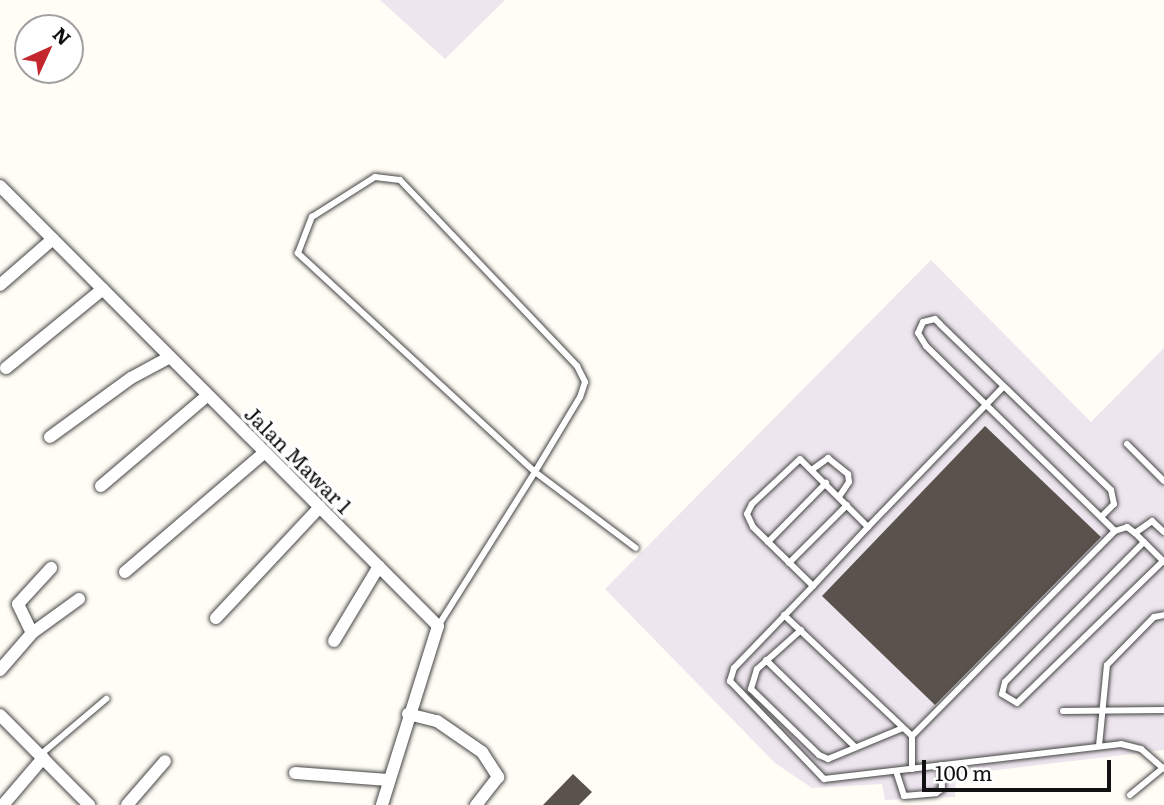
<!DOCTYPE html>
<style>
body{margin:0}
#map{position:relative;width:1164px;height:805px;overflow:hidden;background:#fffdf5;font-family:Literata,serif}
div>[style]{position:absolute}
.industrial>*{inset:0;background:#eee6ef}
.building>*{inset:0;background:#5a524d}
.roads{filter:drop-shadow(0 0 2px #444) drop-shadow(0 0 2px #444)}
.lane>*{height:6px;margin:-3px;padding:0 3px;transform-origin:3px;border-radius:3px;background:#fff}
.street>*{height:12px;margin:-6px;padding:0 6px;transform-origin:6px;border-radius:6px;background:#fff}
span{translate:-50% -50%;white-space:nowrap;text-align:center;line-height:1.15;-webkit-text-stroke:7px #fff;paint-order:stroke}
.street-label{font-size:21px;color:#111}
.north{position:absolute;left:14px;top:14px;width:70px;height:70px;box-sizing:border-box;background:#fff;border:2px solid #a0a0a0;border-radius:50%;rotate:45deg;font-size:19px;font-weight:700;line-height:28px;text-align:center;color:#111}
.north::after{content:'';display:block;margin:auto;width:24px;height:32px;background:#c4262e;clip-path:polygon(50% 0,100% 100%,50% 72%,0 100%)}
.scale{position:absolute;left:922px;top:760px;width:189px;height:32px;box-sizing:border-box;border:4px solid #111;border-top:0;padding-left:9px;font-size:21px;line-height:24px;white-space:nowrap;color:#111;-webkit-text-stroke:5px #fff;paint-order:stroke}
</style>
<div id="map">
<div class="industrial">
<i style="clip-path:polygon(380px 0,505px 0,445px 59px)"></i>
<i style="clip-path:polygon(931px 260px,1091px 422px,1164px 348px,1164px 750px,956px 775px,955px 797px,885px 800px,882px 784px,812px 788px,775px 763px,605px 589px)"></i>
</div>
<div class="building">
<i style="clip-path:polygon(985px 426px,1101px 537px,935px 705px,822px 596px)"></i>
<i style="clip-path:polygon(573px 774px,592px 792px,579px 805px,543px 805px)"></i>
</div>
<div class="roads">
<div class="lane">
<i style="left:1127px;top:444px;width:52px;rotate:45deg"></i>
<i style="left:813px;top:469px;width:19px;rotate:-36deg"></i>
<i style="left:828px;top:458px;width:26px;rotate:39deg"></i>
<i style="left:848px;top:474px;width:8px;rotate:83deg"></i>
<i style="left:849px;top:482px;width:18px;rotate:124deg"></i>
<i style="left:1101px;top:517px;width:18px;rotate:-45deg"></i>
<i style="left:1114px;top:504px;width:14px;rotate:-102deg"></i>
<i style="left:1111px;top:490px;width:238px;rotate:-135.9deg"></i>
<i style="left:940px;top:324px;width:7px;rotate:-135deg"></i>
<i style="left:935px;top:319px;width:12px;rotate:166deg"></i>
<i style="left:923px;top:322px;width:12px;rotate:114deg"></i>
<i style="left:918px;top:333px;width:15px;rotate:58deg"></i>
<i style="left:926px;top:346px;width:264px;rotate:44.4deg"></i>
<i style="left:868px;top:527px;width:194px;rotate:-46deg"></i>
<i style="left:1135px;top:533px;width:41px;rotate:45deg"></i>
<i style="left:768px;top:542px;width:83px;rotate:-45.5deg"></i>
<i style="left:1144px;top:542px;width:197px;rotate:134.8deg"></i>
<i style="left:1005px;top:682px;width:12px;rotate:104deg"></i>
<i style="left:1002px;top:694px;width:17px;rotate:31deg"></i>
<i style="left:1017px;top:703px;width:204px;rotate:-44.2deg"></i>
<i style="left:789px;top:563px;width:82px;rotate:-45deg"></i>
<i style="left:813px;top:586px;width:81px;rotate:-47deg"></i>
<i style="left:868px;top:527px;width:96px;rotate:-135deg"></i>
<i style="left:800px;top:459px;width:66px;rotate:136.8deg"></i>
<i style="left:752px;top:504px;width:11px;rotate:117deg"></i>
<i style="left:747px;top:514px;width:14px;rotate:65deg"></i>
<i style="left:753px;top:527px;width:84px;rotate:44.5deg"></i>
<i style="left:813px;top:586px;width:114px;rotate:133.9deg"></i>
<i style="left:734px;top:668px;width:14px;rotate:107deg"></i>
<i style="left:730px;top:681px;width:136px;rotate:46.2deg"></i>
<i style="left:824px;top:779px;width:299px;rotate:-6.7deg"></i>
<i style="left:1121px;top:744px;width:21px;rotate:14deg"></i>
<i style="left:1141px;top:749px;width:30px;rotate:41deg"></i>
<i style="left:784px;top:615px;width:176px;rotate:43.4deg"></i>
<i style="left:438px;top:626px;width:182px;rotate:-57.8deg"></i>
<i style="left:535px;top:472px;width:323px;rotate:-137.3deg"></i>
<i style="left:298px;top:253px;width:39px;rotate:-69deg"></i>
<i style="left:312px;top:217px;width:75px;rotate:-32.4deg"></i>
<i style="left:375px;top:177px;width:25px;rotate:7deg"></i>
<i style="left:400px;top:180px;width:257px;rotate:46.4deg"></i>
<i style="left:577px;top:366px;width:18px;rotate:63deg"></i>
<i style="left:585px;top:382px;width:16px;rotate:108deg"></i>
<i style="left:580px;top:397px;width:87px;rotate:121deg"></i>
<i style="left:535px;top:472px;width:126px;rotate:37deg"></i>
<i style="left:801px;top:630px;width:59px;rotate:138.4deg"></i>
<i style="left:757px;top:669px;width:21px;rotate:107deg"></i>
<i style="left:751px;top:689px;width:95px;rotate:44.1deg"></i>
<i style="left:819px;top:755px;width:10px;rotate:24deg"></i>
<i style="left:828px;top:759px;width:81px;rotate:-22.5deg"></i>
<i style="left:766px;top:660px;width:124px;rotate:44.3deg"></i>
<i style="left:1063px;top:711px;width:101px;rotate:-0.6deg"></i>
<i style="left:1099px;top:746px;width:81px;rotate:-84.4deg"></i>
<i style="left:1107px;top:665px;width:67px;rotate:-45.6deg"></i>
<i style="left:1154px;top:617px;width:10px;rotate:-11deg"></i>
<i style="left:40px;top:755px;width:87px;rotate:-40.3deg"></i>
<i style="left:912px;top:769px;width:33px;rotate:-90deg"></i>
<i style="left:912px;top:736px;width:289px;rotate:-45.3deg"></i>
<i style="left:1115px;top:531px;width:13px;rotate:-18deg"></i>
<i style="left:1127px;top:527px;width:10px;rotate:37deg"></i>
<i style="left:1135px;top:533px;width:21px;rotate:-35deg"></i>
<i style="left:1152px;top:521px;width:16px;rotate:43deg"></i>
<i style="left:896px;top:771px;width:26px;rotate:72deg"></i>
<i style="left:904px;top:796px;width:32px;rotate:-5deg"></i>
<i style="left:936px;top:793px;width:7px;rotate:-34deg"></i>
<i style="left:942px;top:789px;width:24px;rotate:-92deg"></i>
<i style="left:1130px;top:795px;width:43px;rotate:-39.3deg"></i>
</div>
<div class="street">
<i style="left:0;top:186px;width:621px;rotate:45.13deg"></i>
<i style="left:438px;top:626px;width:188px;rotate:107.4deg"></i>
<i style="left:0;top:285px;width:70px;rotate:-41deg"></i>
<i style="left:6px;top:368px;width:125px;rotate:-39.2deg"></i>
<i style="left:50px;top:437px;width:100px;rotate:-36.1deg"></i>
<i style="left:131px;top:378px;width:44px;rotate:-28.3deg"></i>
<i style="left:101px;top:486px;width:140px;rotate:-40.4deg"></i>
<i style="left:125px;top:572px;width:184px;rotate:-40.6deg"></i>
<i style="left:216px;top:618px;width:152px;rotate:-46.9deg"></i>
<i style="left:32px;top:633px;width:32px;rotate:-116deg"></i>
<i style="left:18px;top:604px;width:49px;rotate:-47.5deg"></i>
<i style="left:334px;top:641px;width:87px;rotate:-59deg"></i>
<i style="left:0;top:670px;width:49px;rotate:-49.1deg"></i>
<i style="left:32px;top:633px;width:58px;rotate:-35.9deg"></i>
<i style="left:408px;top:714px;width:30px;rotate:14deg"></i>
<i style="left:437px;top:721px;width:55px;rotate:34.6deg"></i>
<i style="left:482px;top:752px;width:30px;rotate:57deg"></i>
<i style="left:498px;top:777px;width:36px;rotate:128deg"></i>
<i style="left:0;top:715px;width:127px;rotate:45.3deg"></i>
<i style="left:295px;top:773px;width:94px;rotate:4.3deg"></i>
<i style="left:3px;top:805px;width:62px;rotate:-49.6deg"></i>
<i style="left:127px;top:805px;width:58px;rotate:-49.2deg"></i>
</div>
</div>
<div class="street-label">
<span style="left:299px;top:459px;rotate:45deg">Jalan Mawar 1</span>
</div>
<div class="north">N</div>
<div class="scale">100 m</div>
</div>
